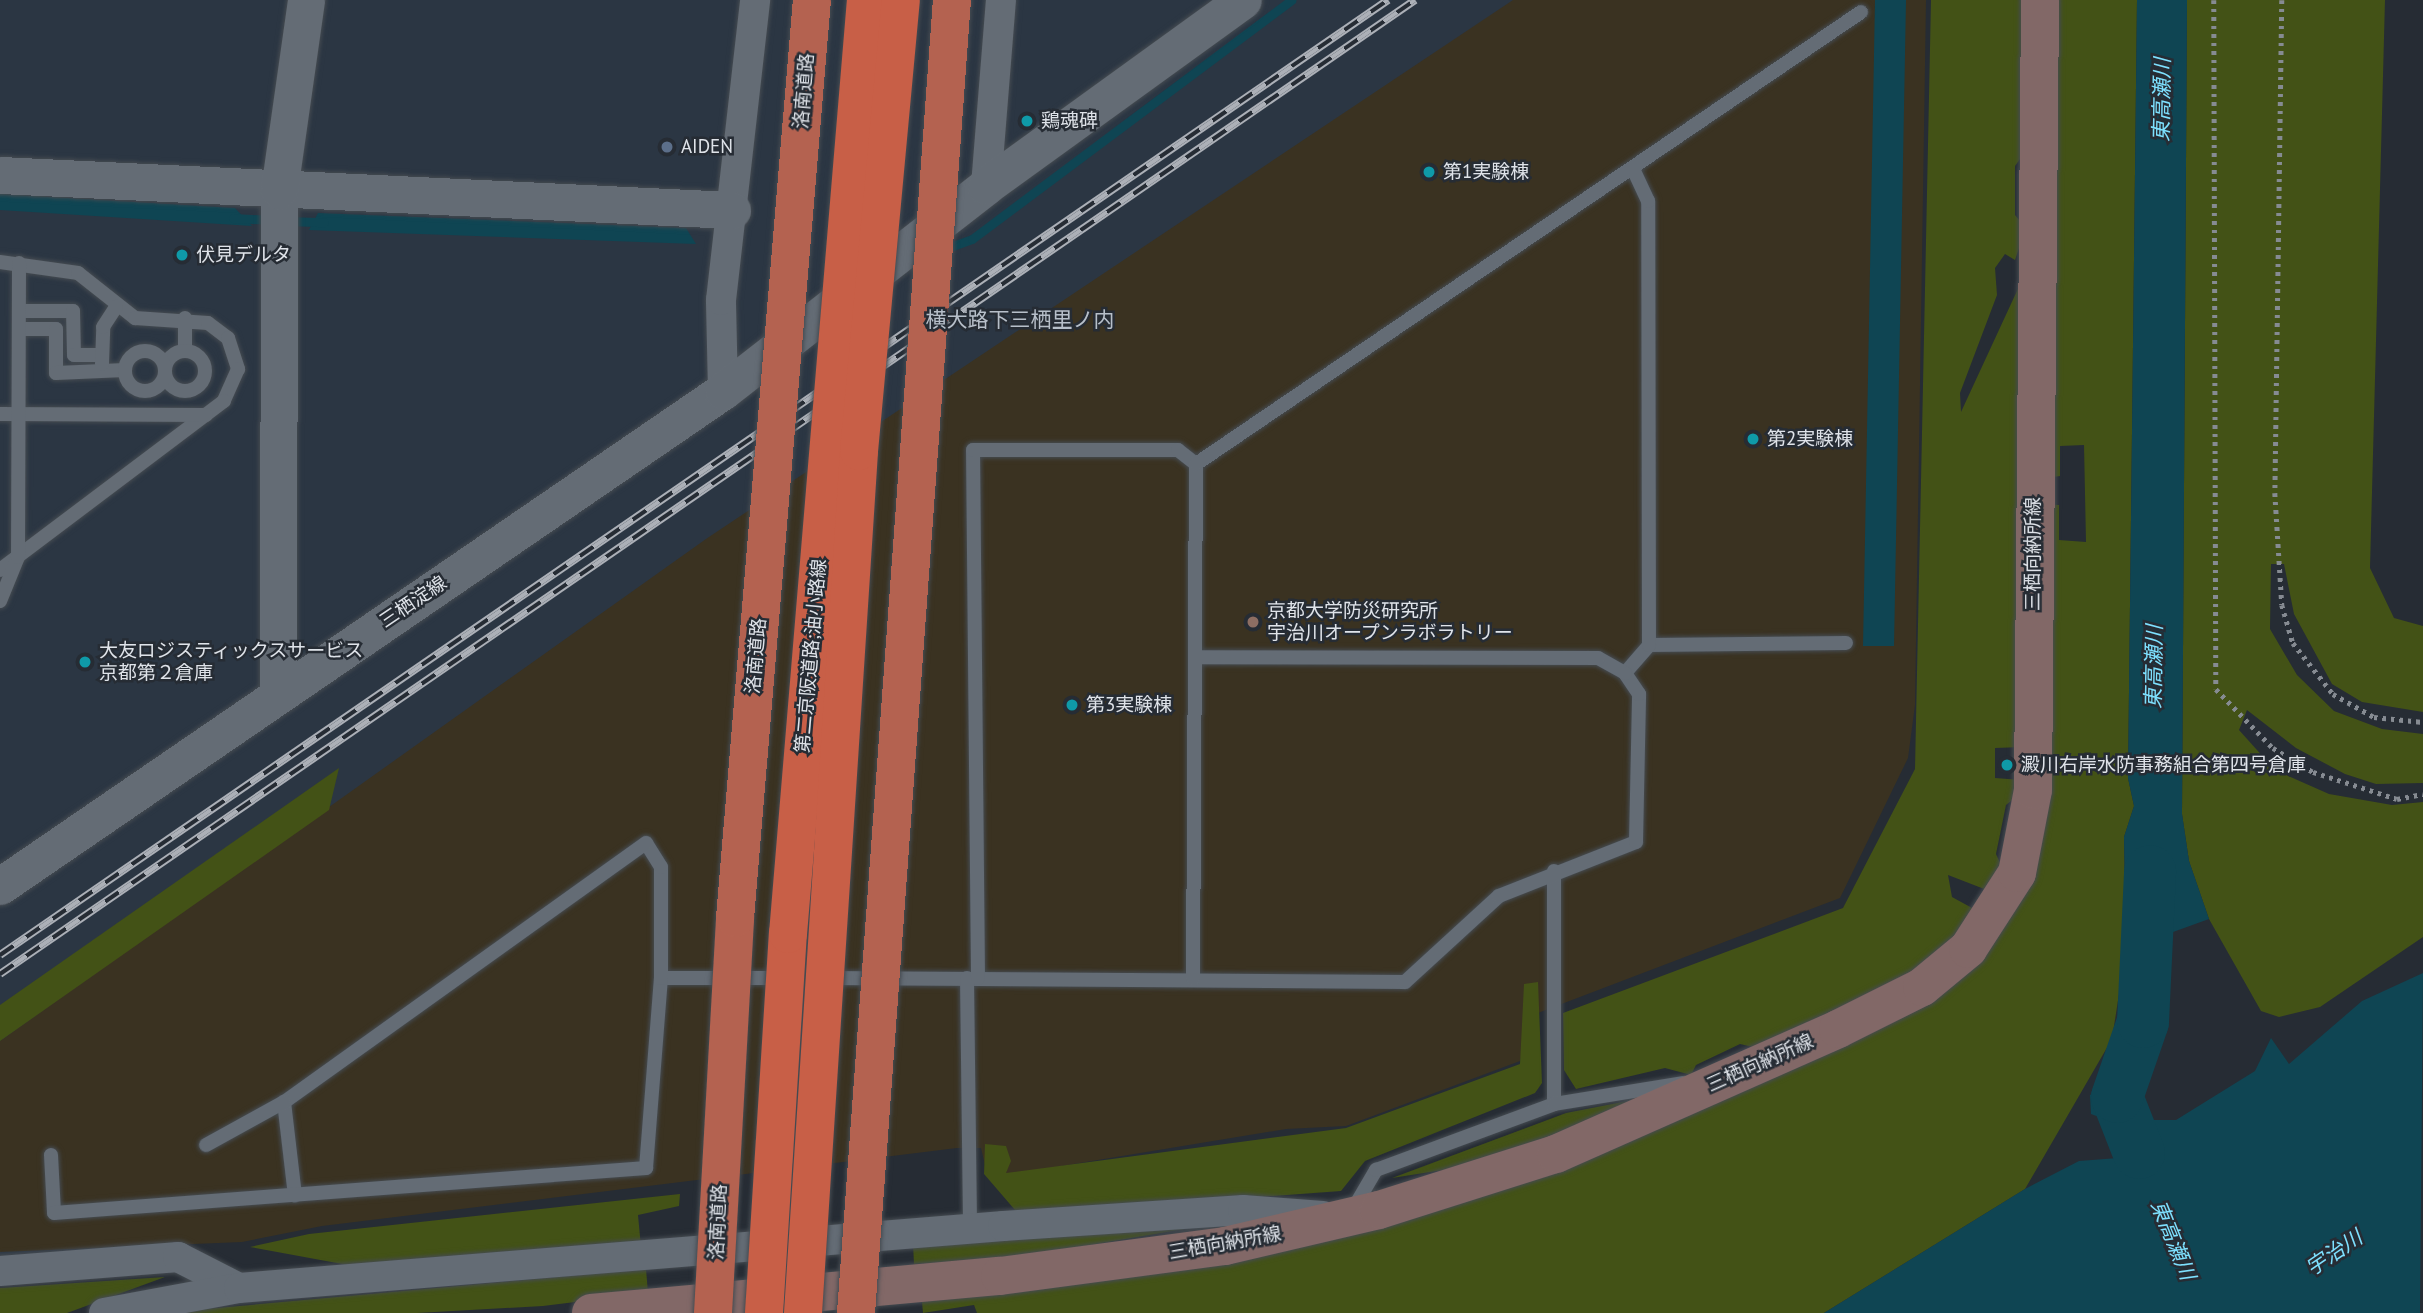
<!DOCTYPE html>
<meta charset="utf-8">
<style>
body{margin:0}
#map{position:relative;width:2423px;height:1313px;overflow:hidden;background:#262c34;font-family:"PT Sans","Noto Sans JP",sans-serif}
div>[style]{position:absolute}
.built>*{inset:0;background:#2b3643}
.education>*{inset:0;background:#3a3221}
.green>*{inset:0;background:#435216}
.water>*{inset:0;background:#0f4553}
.stream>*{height:9px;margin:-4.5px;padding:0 4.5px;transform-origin:4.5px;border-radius:4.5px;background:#0f4553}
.river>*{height:52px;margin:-26px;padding:0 26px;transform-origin:26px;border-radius:26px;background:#0f4553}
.path>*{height:4.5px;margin-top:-2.25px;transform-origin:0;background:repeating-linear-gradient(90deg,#868b92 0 3.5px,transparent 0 8.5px)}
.roads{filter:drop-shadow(0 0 2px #454b51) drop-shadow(0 0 2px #454b51)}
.service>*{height:14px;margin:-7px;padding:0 7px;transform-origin:7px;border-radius:7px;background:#646c75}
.service>.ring{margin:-7px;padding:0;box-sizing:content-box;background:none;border:14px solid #646c75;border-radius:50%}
.minor>*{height:30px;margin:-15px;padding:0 15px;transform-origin:15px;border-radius:15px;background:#646c75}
.tertiary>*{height:37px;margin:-18.5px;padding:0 18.5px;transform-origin:18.5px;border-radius:18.5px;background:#646c75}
.secondary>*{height:38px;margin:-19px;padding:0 19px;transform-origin:19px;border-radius:19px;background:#826867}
.rail>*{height:8px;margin-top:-4px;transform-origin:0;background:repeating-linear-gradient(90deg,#262c34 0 16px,#acb0b7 0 32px);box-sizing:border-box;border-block:2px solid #acb0b7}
.bridges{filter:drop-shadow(0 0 2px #454b51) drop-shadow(0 0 2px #454b51)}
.trunk-bridge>*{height:38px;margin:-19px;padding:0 19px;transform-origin:19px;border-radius:19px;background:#b46250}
.motorway-bridge>*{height:38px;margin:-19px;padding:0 19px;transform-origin:19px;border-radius:19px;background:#c85f47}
.dots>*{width:19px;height:19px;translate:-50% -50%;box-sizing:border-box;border:4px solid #262c34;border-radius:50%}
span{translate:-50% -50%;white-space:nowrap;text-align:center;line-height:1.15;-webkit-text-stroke:5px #262c34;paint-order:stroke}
.street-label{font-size:19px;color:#dfe3e9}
.poi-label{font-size:19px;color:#dfe3e9}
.left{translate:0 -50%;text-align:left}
.water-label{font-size:21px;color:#7ee1ff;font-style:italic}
.neighbourhood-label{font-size:21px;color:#b7bfc9}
</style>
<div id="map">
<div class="built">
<i style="clip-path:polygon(0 0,1890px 0,1859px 794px,0 1275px)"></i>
</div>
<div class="education">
<i style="clip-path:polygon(1513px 0,1926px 0,1915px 705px,1908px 758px,1840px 898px,1530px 1016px,1520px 1061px,1346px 1126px,1286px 1129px,988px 1178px,981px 1148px,957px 1148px,322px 1226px,242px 1242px,0 1252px,0 1041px,706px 539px)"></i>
</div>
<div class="green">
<i style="clip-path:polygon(1931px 0,2028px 0,2026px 151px,2015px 166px,2015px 215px,2026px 228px,2015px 260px,2005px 254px,1995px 268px,1997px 295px,1960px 393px,1961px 412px,2029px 265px,2023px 747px,1995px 748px,1995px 778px,2021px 780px,2021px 793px,2006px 805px,1996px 854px,2003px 869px,1992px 892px,1948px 875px,1952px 897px,1983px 914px,1922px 972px,1766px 1050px,1740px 1044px,1696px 1065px,1691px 1075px,1665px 1068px,1576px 1089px,1564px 1070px,1563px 1013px,1843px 908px,1915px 769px)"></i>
<i style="clip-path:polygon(2048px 0,2137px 0,2128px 778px,2134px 806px,2124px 837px,2126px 949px,2112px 1039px,2025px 1189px,1824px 1313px,977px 1313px,974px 1305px,923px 1313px,921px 1291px,1275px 1244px,1842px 1038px,2017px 894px,2043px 504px,2059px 505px,2059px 540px,2086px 542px,2084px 445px,2060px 446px,2060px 476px,2041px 479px)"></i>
<i style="clip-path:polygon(2187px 0,2385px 0,2370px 568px,2394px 618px,2423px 626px,2423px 712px,2362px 702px,2332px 684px,2294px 614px,2284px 564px,2271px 564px,2270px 629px,2297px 675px,2334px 711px,2382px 729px,2423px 734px,2423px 783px,2376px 784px,2345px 774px,2296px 748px,2247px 710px,2239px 730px,2275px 770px,2329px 794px,2392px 805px,2423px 802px,2423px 937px,2320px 1007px,2279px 1017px,2261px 1011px,2209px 919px,2189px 861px,2182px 814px)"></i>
<i style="clip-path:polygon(339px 768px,329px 810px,0 1041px,0 1005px)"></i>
<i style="clip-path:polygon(1538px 982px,1542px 1083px,1535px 1093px,1365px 1161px,1341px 1191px,1031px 1214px,1015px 1210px,984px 1174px,985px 1144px,1006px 1146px,1011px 1161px,1006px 1173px,1346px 1128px,1520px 1064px,1524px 984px)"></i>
<i style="clip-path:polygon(1679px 1091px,1507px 1160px,1392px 1178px,1566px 1113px)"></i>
<i style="clip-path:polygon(680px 1194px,679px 1206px,638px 1215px,641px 1247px,364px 1268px,250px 1247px,309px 1234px)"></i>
<i style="clip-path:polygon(1220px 1223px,1013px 1258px,914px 1264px,913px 1244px)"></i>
<i style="clip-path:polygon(646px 1269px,648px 1293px,543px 1306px,417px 1313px,161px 1313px)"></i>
<i style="clip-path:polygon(165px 1277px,67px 1313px,0 1313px,0 1288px)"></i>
</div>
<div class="water">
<i style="clip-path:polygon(1875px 0,1906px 0,1894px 646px,1863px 646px)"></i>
<i style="clip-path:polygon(2137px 0,2187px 0,2182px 814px,2189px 861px,2209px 919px,2126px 949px,2124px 837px,2134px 806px,2128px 778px)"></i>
<i style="clip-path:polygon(0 194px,235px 208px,252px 226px,0 210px)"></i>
<i style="clip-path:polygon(318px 213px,686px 228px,696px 244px,309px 230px)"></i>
<i style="clip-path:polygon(2423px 973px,2420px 1313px,1824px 1313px,2025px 1189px,2079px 1161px,2118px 1158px,2110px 1121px,2091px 1114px,2090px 1095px,2112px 1083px,2136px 1091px,2151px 1120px,2176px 1120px,2255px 1071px,2271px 1038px,2289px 1064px,2362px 1001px)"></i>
</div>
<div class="stream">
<i style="left:233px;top:218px;width:39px;rotate:3deg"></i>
<i style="left:286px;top:221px;width:38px;rotate:2deg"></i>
<i style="left:950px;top:247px;width:23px;rotate:-20deg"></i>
<i style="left:972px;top:239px;width:399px;rotate:-36.8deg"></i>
</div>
<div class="river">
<i style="left:2139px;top:1153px;width:60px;rotate:-111.4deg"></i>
<i style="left:2117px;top:1097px;width:79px;rotate:-70.9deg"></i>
<i style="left:2143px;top:1022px;width:151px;rotate:-87.3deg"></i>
</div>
<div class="path">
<i style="left:2214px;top:0;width:689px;rotate:89.83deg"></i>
<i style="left:2216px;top:689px;width:82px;rotate:46deg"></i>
<i style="left:2273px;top:748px;width:47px;rotate:31deg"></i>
<i style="left:2313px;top:772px;width:88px;rotate:17.8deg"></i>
<i style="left:2397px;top:799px;width:26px;rotate:-11deg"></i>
<i style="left:2282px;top:0;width:493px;rotate:90.8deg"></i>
<i style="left:2275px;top:493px;width:112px;rotate:86.4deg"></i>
<i style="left:2282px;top:605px;width:40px;rotate:74deg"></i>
<i style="left:2293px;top:643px;width:65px;rotate:51.9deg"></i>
<i style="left:2333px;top:694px;width:47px;rotate:29.3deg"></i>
<i style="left:2374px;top:717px;width:49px;rotate:5.8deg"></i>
</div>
<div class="roads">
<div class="service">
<i style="left:0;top:262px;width:79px;rotate:8deg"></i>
<i style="left:78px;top:273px;width:73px;rotate:38.3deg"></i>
<i style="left:135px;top:318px;width:73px;rotate:3.9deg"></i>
<i style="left:208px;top:323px;width:25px;rotate:37deg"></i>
<i style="left:228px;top:338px;width:33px;rotate:72deg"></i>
<i style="left:238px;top:369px;width:35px;rotate:114deg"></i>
<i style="left:224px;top:401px;width:281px;rotate:143deg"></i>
<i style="left:19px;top:311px;width:54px"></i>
<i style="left:73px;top:311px;width:44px;rotate:88.7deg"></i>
<i style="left:74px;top:355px;width:28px"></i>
<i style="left:185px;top:318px;width:33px;rotate:90deg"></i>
<i style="left:19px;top:329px;width:37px"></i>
<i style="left:56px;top:329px;width:44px;rotate:90deg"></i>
<i style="left:56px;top:373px;width:69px;rotate:-2.5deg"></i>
<i class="ring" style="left:165px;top:351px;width:26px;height:26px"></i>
<i class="ring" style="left:125px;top:351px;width:26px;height:26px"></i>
<i style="left:102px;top:364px;width:37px;rotate:-88deg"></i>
<i style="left:103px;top:327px;width:24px;rotate:-57deg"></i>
<i style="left:0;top:414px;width:206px;rotate:0.3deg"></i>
<i style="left:0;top:601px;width:48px;rotate:-67.8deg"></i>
<i style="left:18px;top:557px;width:294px;rotate:-89.8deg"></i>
<i style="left:1649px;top:645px;width:197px;rotate:-0.6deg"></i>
<i style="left:1625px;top:673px;width:37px;rotate:-49deg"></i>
<i style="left:1649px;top:645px;width:444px;rotate:-90.1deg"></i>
<i style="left:1648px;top:201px;width:35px;rotate:-115deg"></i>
<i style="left:1554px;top:871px;width:233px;rotate:90deg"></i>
<i style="left:661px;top:978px;width:124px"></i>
<i style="left:827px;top:978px;width:578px;rotate:0.4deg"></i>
<i style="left:1405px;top:982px;width:127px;rotate:-42.5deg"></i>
<i style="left:1499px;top:896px;width:147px;rotate:-21.5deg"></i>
<i style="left:1636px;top:842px;width:148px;rotate:-88.8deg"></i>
<i style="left:1639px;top:694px;width:25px;rotate:-124deg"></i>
<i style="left:1625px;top:673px;width:31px;rotate:-151deg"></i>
<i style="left:1598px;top:658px;width:401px;rotate:-179.9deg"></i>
<i style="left:967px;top:978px;width:251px;rotate:89.3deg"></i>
<i style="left:978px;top:978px;width:528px;rotate:-90.54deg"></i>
<i style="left:973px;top:450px;width:205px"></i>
<i style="left:1178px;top:450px;width:23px;rotate:38deg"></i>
<i style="left:1193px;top:979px;width:515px;rotate:-89.67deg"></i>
<i style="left:1196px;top:464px;width:804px;rotate:-34.2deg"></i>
<i style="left:284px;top:1102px;width:94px;rotate:83.3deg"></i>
<i style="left:51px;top:1155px;width:58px;rotate:87deg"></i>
<i style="left:54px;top:1213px;width:594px;rotate:-4.35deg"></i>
<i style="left:646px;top:1168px;width:191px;rotate:-85.5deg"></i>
<i style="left:661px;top:978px;width:111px;rotate:-90deg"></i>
<i style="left:661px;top:867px;width:28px;rotate:-122deg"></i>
<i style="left:646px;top:843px;width:445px;rotate:144.4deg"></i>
<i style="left:284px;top:1102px;width:89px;rotate:151.1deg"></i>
<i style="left:1352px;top:1211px;width:48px;rotate:-59.7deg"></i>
<i style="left:1376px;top:1170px;width:190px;rotate:-20.3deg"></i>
<i style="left:1554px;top:1104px;width:131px;rotate:-9.2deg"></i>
</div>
<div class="minor">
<i style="left:986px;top:186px;width:187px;rotate:-85.4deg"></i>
<i style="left:723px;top:391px;width:91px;rotate:-91.3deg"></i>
<i style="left:721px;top:300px;width:302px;rotate:-83.5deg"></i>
<i style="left:0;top:1271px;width:179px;rotate:-4.5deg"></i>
<i style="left:178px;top:1257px;width:68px;rotate:26.9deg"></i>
<i style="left:104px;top:1313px;width:137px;rotate:-10.5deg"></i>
<i style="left:239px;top:1288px;width:767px;rotate:-4.64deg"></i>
<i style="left:1003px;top:1226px;width:241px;rotate:-3.8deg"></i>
<i style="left:1243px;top:1210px;width:80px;rotate:4.3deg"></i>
</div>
<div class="tertiary">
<i style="left:0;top:175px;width:733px;rotate:2.74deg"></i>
<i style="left:278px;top:694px;width:504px;rotate:-89.89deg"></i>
<i style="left:279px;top:190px;width:192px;rotate:-81.9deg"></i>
<i style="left:0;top:886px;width:876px;rotate:-34.4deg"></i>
<i style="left:723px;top:391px;width:333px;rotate:-37.9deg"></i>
<i style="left:986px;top:186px;width:317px;rotate:-35.9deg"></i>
</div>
<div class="secondary">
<i style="left:591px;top:1313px;width:411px;rotate:-5.2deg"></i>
<i style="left:1000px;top:1276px;width:227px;rotate:-7.6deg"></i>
<i style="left:1225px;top:1246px;width:158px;rotate:-13.2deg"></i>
<i style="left:1379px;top:1210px;width:186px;rotate:-17.6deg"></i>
<i style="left:1556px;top:1154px;width:308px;rotate:-23.9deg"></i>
<i style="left:1838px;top:1029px;width:94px;rotate:-26.6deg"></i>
<i style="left:1922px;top:987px;width:60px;rotate:-39.6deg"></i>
<i style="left:1968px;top:949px;width:90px;rotate:-57.2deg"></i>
<i style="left:2017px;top:873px;width:85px;rotate:-79.1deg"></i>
<i style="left:2033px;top:790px;width:790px;rotate:-89.49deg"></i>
</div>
</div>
<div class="rail">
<i style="left:0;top:955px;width:1685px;rotate:-34.53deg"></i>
<i style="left:0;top:974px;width:1718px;rotate:-34.54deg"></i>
</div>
<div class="bridges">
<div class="trunk-bridge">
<i style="left:713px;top:1313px;width:396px;rotate:-86.8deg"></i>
<i style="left:735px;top:918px;width:921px;rotate:-85.21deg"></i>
<i style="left:856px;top:1313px;width:1317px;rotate:-85.82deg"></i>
</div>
<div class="motorway-bridge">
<i style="left:764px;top:1313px;width:380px;rotate:-86.4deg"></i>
<i style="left:788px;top:934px;width:937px;rotate:-85.23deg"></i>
<i style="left:803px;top:1313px;width:864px;rotate:-86.28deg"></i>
<i style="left:859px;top:451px;width:453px;rotate:-84.7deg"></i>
</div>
</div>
<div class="dots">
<i style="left:1027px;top:121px;background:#0f9aa8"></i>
<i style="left:667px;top:147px;background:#5c6f8a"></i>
<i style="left:1429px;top:172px;background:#0f9aa8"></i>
<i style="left:182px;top:255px;background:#0f9aa8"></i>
<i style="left:1753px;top:439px;background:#0f9aa8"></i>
<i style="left:1253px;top:622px;background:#8d6e63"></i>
<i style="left:85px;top:662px;background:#0f9aa8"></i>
<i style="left:1072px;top:705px;background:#0f9aa8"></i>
<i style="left:2007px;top:765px;background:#0f9aa8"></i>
</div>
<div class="street-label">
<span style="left:804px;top:91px;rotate:-85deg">洛南道路</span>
<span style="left:2033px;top:554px;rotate:-90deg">三栖向納所線</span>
<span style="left:413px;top:602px;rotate:-34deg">三栖淀線</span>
<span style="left:756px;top:656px;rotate:-85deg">洛南道路</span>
<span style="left:811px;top:656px;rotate:-85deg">第二京阪道路;油小路線</span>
<span style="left:1760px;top:1063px;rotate:-24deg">三栖向納所線</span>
<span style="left:718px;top:1222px;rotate:-87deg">洛南道路</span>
<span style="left:1225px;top:1243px;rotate:-10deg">三栖向納所線</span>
</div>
<div class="poi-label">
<span class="left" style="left:1041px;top:121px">鶏魂碑</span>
<span class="left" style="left:681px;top:147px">AIDEN</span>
<span class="left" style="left:1443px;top:172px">第1実験棟</span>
<span class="left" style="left:196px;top:255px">伏見デルタ</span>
<span class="left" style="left:1767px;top:439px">第2実験棟</span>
<span class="left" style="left:1267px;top:622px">京都大学防災研究所<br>宇治川オープンラボラトリー</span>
<span class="left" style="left:99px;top:662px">大友ロジスティックスサービス<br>京都第２倉庫</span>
<span class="left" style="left:1086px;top:705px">第3実験棟</span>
<span class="left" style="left:2021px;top:765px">澱川右岸水防事務組合第四号倉庫</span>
</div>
<div class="water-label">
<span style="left:2162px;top:100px;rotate:-89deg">東高瀬川</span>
<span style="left:2154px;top:667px;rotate:-89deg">東高瀬川</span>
<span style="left:2173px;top:1240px;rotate:68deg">東高瀬川</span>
<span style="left:2334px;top:1253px;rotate:-34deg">宇治川</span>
</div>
<div class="neighbourhood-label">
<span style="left:1020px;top:320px">横大路下三栖里ノ内</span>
</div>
</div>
